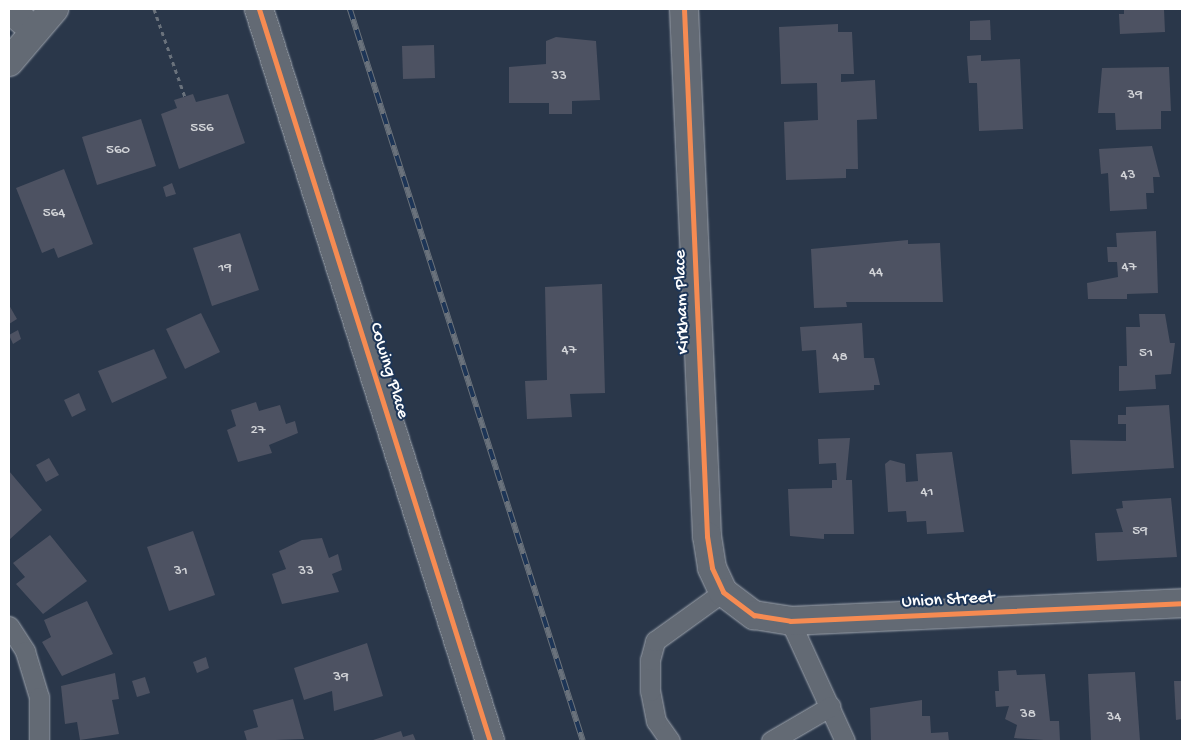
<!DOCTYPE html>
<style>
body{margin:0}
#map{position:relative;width:1191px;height:750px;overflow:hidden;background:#2a374a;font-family:"Gochi Hand",sans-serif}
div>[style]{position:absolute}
.building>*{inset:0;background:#4d5262}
.path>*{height:3px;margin-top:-1.5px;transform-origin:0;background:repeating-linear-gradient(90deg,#6a727c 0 4px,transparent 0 8px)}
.roads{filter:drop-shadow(0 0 1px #9fa5ae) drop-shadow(0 0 1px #9fa5ae)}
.lane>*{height:19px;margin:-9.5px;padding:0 9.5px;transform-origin:9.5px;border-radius:9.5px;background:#636a74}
.street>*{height:28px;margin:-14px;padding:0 14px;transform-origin:14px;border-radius:14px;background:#636a74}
.secondary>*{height:28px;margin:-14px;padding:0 14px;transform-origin:14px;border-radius:14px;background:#636a74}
.rail>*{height:5.5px;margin-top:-2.75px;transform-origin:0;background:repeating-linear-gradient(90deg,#1d3557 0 11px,#6a727c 0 22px);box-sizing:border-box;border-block:1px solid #6a727c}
.cycleway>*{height:5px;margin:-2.5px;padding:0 2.5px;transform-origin:2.5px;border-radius:2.5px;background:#f68b52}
span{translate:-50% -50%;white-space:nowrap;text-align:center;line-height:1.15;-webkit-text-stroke:4px #1d3557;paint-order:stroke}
.number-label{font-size:15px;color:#d2d4d8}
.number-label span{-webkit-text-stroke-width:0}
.street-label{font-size:18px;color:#fff}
.frame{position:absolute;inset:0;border:10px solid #fff;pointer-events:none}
</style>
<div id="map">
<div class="building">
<i style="clip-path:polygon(1124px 9px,1164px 9px,1165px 32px,1120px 34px,1119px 14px,1124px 14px)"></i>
<i style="clip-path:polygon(990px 20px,991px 40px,970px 40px,970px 21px)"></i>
<i style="clip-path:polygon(838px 24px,838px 32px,852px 32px,854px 74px,841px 74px,841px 82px,875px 80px,877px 119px,857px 120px,858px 169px,846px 169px,846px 178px,786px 180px,784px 122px,818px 120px,817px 83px,781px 84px,779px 27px)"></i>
<i style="clip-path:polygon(556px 37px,596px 41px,600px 100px,572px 101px,572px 114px,549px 114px,549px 103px,509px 103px,509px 67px,546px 64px,546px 41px)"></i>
<i style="clip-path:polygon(434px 45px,435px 78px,403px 79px,402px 46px)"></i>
<i style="clip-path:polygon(981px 55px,981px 61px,1020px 59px,1023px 129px,979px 131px,977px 83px,969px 83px,967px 56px)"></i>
<i style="clip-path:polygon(1169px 67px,1171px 111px,1161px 111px,1161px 129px,1116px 130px,1115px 113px,1098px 113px,1102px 68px)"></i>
<i style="clip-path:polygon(193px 94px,196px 102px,228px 94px,245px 143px,179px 169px,161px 114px,177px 108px,174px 100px)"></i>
<i style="clip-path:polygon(141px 119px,156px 166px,97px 185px,82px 137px)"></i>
<i style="clip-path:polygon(1152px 146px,1160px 177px,1153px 177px,1154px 193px,1146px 193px,1147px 209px,1110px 211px,1108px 173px,1101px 174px,1099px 149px)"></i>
<i style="clip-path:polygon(64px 169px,93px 244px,58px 258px,54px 248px,42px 253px,16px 188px)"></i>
<i style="clip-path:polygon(172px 183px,176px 194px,166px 197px,163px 187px)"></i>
<i style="clip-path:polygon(1156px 231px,1158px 293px,1127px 294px,1127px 299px,1088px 299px,1087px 283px,1118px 277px,1117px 262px,1108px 262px,1107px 247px,1117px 247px,1116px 233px)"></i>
<i style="clip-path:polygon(240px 233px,259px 290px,212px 306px,193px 248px)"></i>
<i style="clip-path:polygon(908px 240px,908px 244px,940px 243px,943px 302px,846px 302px,847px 307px,814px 308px,811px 249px)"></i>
<i style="clip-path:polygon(602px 284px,605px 393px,570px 394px,572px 417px,527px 419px,525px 381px,547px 380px,545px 287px)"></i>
<i style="clip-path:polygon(9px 305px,17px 319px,9px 324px)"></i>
<i style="clip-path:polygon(201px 313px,220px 352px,185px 369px,166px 329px)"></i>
<i style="clip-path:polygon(1139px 314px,1165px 314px,1170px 343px,1175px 343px,1171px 374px,1155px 375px,1156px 389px,1119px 391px,1119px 366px,1127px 366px,1126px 327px,1140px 327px)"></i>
<i style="clip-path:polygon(862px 323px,864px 358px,874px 358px,880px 385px,874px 385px,874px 390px,819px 393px,816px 350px,802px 351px,800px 327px)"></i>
<i style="clip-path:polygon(18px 330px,21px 339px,13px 344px,9px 335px)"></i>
<i style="clip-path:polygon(154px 349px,167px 378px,112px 403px,98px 371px)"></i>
<i style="clip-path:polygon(79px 393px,86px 410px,72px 417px,64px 400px)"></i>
<i style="clip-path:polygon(256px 402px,259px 411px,280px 405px,286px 424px,295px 421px,298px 433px,269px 445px,272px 453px,238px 462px,227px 430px,236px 426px,231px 410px)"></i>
<i style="clip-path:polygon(1169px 405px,1174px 468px,1072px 474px,1070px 440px,1126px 441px,1126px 424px,1118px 424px,1118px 415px,1126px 415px,1126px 407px)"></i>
<i style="clip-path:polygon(850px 438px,846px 480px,852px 480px,854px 534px,824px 534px,824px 539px,790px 536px,788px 489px,832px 488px,832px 480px,837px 480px,836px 463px,819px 464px,818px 439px)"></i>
<i style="clip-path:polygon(952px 452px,964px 532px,927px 534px,926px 521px,907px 522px,906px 511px,888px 512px,885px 464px,890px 460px,905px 464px,906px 482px,918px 481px,916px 454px)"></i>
<i style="clip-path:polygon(49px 458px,59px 475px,46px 482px,36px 465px)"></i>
<i style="clip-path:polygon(9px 471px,42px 510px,9px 540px)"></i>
<i style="clip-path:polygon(1171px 498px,1177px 557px,1097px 561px,1095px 533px,1123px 532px,1116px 509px,1123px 508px,1122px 501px)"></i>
<i style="clip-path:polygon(193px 531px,215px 595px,169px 611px,147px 547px)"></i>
<i style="clip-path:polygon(50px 535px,87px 581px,43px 614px,16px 584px,25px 577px,13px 563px)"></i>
<i style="clip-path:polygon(322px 538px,329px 558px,338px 554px,342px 570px,332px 574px,339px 592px,282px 604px,272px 574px,286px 569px,279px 551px,302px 540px)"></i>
<i style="clip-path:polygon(87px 601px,113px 654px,62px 676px,42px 642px,51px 637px,44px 620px)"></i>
<i style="clip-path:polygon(367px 643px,383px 696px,334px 711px,332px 691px,304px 700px,294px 668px)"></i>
<i style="clip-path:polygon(206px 657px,209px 668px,197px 673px,193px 662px)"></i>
<i style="clip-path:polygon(1016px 670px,1017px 675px,1045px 674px,1050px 721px,1059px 721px,1060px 741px,1014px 738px,1017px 725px,1005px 719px,1009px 706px,996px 707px,995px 691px,999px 691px,998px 671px)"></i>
<i style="clip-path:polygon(1135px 672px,1140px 741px,1091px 741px,1088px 674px)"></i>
<i style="clip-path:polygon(115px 673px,119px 699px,112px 700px,119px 734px,80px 740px,77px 722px,65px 724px,61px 686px)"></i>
<i style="clip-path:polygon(145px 677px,150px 693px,137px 697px,132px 681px)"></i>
<i style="clip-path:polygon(1174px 681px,1182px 681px,1182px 719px,1176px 720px)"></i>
<i style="clip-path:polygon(293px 699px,304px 739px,247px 741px,244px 731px,258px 727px,253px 710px)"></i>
<i style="clip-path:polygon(922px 700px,922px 716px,930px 716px,931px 733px,948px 732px,949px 741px,871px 741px,870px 708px)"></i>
<i style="clip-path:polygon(401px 731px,403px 737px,413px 734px,416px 741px,370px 741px)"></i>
</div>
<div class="path">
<i style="left:154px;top:9px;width:93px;rotate:70.6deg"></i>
</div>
<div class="roads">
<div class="lane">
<i style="left:790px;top:621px;width:132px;rotate:65.4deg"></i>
<i style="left:9px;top:626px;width:30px;rotate:57deg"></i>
<i style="left:25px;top:651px;width:48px;rotate:73.1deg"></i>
<i style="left:39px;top:697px;width:44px;rotate:90deg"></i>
<i style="left:670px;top:741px;width:24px;rotate:-125deg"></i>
<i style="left:656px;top:721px;width:31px;rotate:-101deg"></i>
<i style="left:650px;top:691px;width:31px;rotate:-90deg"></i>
<i style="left:650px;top:660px;width:20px;rotate:-75deg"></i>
<i style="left:655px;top:641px;width:84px;rotate:-35.8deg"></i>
<i style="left:771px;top:741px;width:69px;rotate:-30.3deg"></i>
</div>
<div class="street">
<i style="left:9px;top:9px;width:34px;rotate:40deg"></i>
<i style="left:259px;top:9px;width:768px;rotate:72.49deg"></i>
<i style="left:684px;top:9px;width:528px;rotate:87.5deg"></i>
<i style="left:707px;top:536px;width:32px;rotate:81deg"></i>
<i style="left:712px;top:568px;width:26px;rotate:65deg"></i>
<i style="left:723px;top:592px;width:39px;rotate:37deg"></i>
<i style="left:754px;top:615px;width:36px;rotate:9deg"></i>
<i style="left:790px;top:621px;width:392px;rotate:-2.6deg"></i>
</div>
<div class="secondary">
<i style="left:9px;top:62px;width:70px;rotate:-49.7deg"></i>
</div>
</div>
<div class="rail">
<i style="left:350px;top:9px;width:768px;rotate:72.34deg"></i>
</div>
<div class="cycleway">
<i style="left:259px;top:9px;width:768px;rotate:72.49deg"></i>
<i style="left:684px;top:9px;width:528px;rotate:87.5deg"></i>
<i style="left:707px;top:536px;width:32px;rotate:81deg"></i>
<i style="left:712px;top:568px;width:26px;rotate:65deg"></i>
<i style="left:723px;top:592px;width:39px;rotate:37deg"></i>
<i style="left:754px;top:615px;width:36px;rotate:9deg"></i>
<i style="left:790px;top:621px;width:392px;rotate:-2.6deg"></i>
</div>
<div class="number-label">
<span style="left:559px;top:77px">33</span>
<span style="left:1135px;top:96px">39</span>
<span style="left:202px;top:129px">556</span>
<span style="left:118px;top:151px">560</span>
<span style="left:1128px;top:176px">43</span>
<span style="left:54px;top:214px">564</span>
<span style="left:1129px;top:268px">47</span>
<span style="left:225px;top:269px">19</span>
<span style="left:876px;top:273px">44</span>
<span style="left:569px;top:351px">47</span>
<span style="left:1146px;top:354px">51</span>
<span style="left:840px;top:358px">48</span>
<span style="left:258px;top:431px">27</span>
<span style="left:927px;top:493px">41</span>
<span style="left:1140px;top:532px">59</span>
<span style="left:181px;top:572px">31</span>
<span style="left:306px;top:572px">33</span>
<span style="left:341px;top:678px">39</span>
<span style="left:1028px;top:715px">38</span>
<span style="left:1114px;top:718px">34</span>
</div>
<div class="street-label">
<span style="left:683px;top:302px;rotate:-92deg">Kirkham Place</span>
<span style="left:388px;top:371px;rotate:73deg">Cowing Place</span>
<span style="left:948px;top:601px;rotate:-3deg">Union Street</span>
</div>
<div class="frame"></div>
</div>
